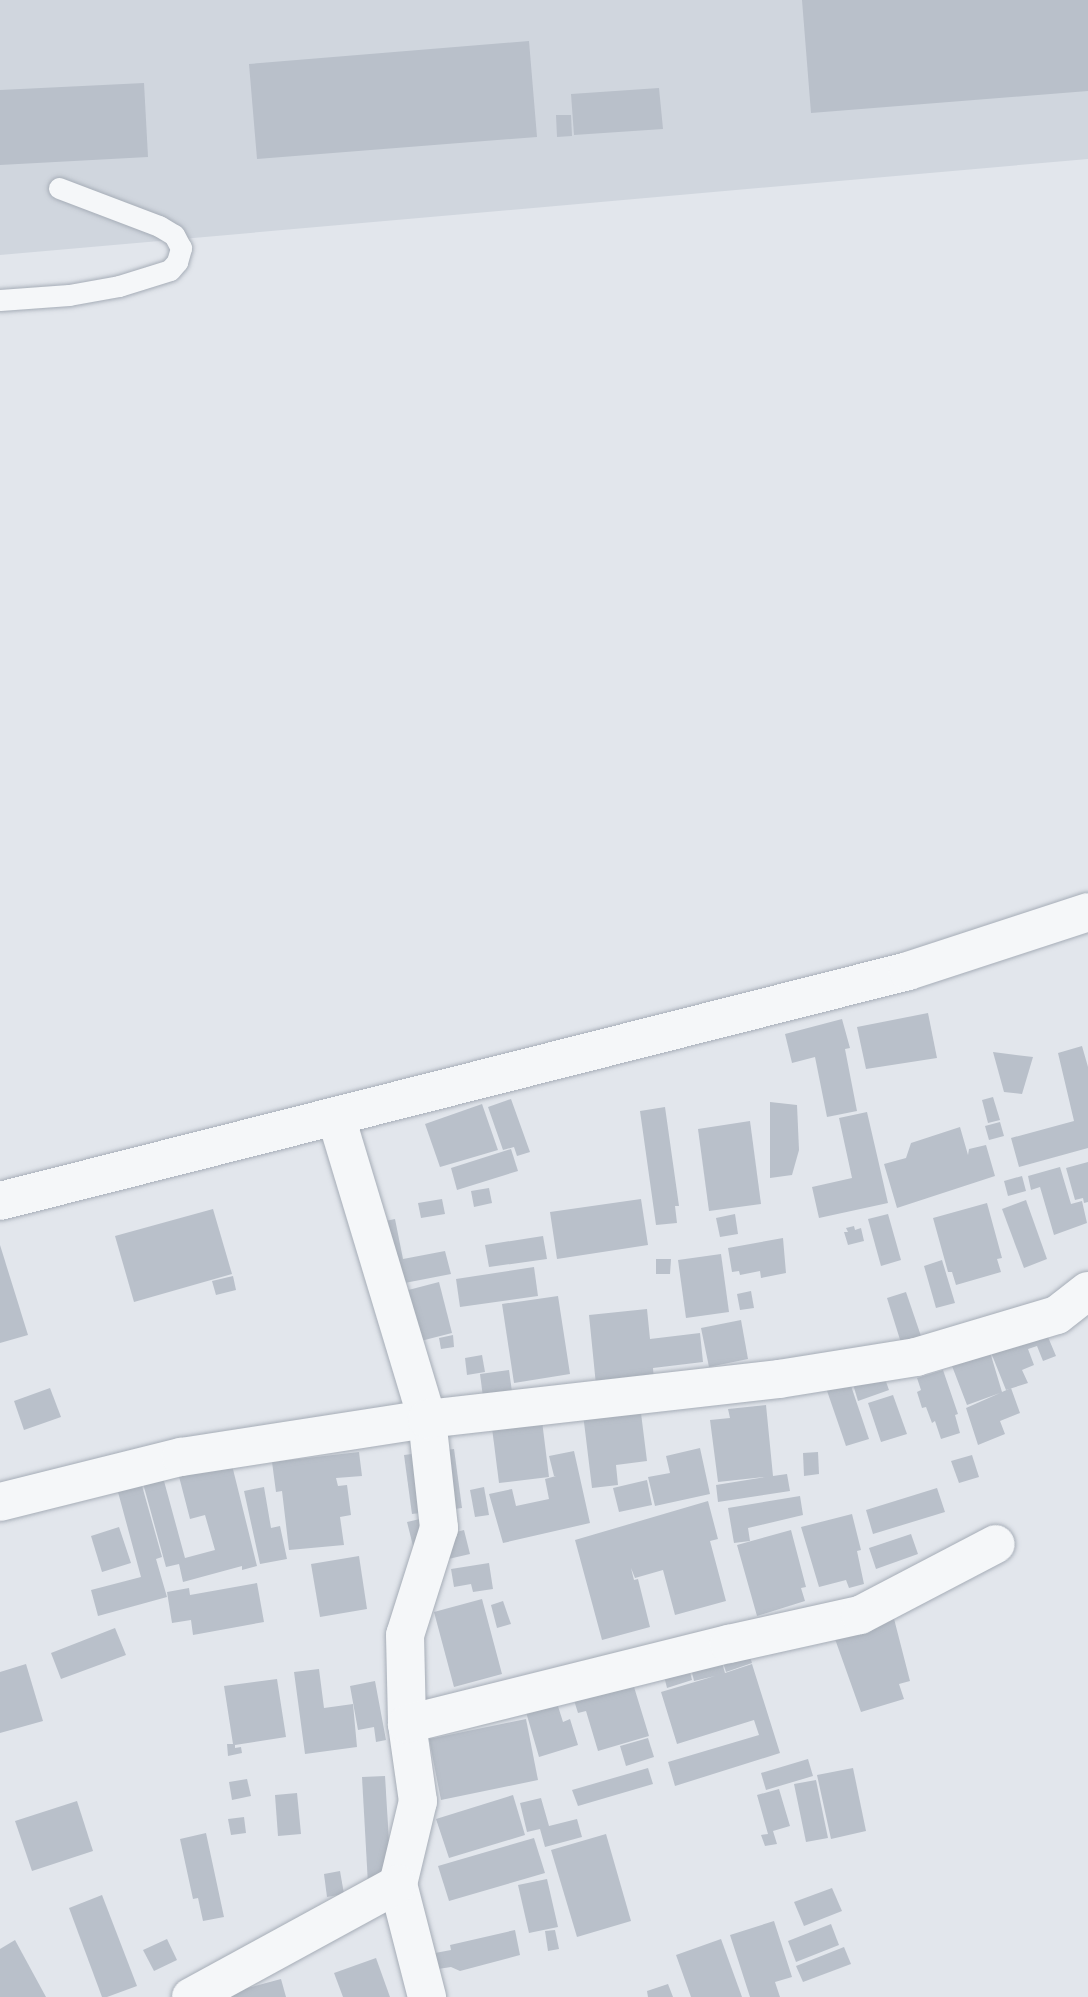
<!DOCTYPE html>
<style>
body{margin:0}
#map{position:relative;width:1088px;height:1997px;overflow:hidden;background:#e2e6ec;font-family:Roboto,sans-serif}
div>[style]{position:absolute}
.built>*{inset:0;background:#d0d6de}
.building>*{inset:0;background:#b9c0ca}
.roads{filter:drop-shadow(0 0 2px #a6adb7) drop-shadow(0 0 2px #a6adb7)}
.service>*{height:21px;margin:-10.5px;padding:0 10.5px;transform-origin:10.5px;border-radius:10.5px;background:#f5f7f9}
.minor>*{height:38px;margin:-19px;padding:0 19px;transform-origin:19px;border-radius:19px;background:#f5f7f9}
span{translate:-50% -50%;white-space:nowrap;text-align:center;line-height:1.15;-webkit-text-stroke:6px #f2f5f9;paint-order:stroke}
</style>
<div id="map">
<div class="built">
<i style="clip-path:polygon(0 0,1088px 0,1088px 159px,0 255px)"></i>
</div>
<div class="building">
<i style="clip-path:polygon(802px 0,1088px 0,1088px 91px,811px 113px)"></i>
<i style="clip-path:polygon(529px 41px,537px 137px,257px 159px,249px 64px)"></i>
<i style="clip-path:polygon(144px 83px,148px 157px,0 165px,0 90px)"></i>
<i style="clip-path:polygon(659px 88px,663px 129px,574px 135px,571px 94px)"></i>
<i style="clip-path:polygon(556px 115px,571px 115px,572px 136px,557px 137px)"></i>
<i style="clip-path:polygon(928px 1013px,937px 1058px,866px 1069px,857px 1027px)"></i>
<i style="clip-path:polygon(842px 1019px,850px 1048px,845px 1049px,857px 1111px,827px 1117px,815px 1057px,792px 1063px,785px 1034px)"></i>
<i style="clip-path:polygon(1082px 1046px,1088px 1067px,1088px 1148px,1019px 1167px,1011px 1138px,1074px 1121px,1058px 1053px)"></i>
<i style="clip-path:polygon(993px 1052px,1033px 1057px,1022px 1094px,1004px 1092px)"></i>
<i style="clip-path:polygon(993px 1097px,1000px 1120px,988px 1123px,982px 1100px)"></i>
<i style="clip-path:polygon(511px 1099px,530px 1152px,517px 1156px,514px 1147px,503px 1150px,488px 1107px)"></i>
<i style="clip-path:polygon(770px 1102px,797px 1105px,799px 1150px,792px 1175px,770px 1178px)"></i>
<i style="clip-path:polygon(482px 1104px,498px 1150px,440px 1167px,425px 1124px)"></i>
<i style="clip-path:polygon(665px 1107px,679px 1206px,675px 1206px,677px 1223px,656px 1225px,640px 1111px)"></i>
<i style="clip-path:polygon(867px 1112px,888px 1203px,819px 1218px,812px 1187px,852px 1178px,839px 1118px)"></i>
<i style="clip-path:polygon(750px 1121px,761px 1204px,709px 1211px,698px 1129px)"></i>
<i style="clip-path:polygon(1000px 1122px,1004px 1136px,989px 1140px,985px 1126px)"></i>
<i style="clip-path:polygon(960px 1127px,968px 1155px,969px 1149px,986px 1145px,995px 1176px,897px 1208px,884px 1164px,906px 1158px,911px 1143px)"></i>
<i style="clip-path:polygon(511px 1149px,518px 1171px,457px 1190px,451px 1168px)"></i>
<i style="clip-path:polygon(1088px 1162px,1088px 1202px,1084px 1203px,1083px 1198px,1075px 1200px,1066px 1168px)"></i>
<i style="clip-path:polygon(1060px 1167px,1071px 1204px,1082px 1201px,1087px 1223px,1054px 1235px,1040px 1187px,1031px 1190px,1028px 1176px)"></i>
<i style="clip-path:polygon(1022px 1176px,1026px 1191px,1008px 1196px,1004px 1181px)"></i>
<i style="clip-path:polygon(489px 1188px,492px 1203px,474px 1207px,471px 1191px)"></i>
<i style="clip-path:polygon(442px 1199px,445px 1214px,421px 1218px,418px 1203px)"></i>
<i style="clip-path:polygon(641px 1199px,648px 1245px,557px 1259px,550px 1212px)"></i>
<i style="clip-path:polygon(1026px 1200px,1047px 1259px,1024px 1268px,1002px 1209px)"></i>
<i style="clip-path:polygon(987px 1203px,1002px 1258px,997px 1259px,1001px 1272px,956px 1285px,952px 1272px,948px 1272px,933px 1218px)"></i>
<i style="clip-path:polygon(213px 1209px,232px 1274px,134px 1302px,115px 1236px)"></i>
<i style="clip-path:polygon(735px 1214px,738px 1234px,720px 1237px,716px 1218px)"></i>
<i style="clip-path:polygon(888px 1214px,901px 1260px,881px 1266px,868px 1219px)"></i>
<i style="clip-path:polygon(395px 1219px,403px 1259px,445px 1251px,451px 1274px,384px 1287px,371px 1224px)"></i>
<i style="clip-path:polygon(854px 1226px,855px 1230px,861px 1228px,864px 1241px,848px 1245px,844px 1232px,848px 1232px,846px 1228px)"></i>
<i style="clip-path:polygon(543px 1236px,547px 1259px,489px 1267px,485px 1245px)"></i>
<i style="clip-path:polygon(783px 1238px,786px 1273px,761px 1278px,760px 1271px,740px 1275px,739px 1271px,732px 1272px,728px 1248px)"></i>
<i style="clip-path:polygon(0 1245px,28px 1335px,0 1343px)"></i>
<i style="clip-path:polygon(721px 1254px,729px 1312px,686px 1318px,678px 1260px)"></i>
<i style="clip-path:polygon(656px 1259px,671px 1259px,670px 1274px,656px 1274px)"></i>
<i style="clip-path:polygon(942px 1260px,955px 1303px,936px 1308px,924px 1266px)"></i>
<i style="clip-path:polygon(534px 1267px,538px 1296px,460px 1307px,456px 1279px)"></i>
<i style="clip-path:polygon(233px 1276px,236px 1290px,216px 1295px,212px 1281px)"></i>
<i style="clip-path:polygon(439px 1282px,452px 1333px,405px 1345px,393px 1294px)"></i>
<i style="clip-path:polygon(751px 1291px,754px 1308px,740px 1310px,737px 1294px)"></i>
<i style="clip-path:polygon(906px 1292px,922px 1339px,902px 1346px,887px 1298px)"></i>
<i style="clip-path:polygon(558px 1296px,570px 1374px,514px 1383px,502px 1304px)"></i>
<i style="clip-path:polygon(647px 1309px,650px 1339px,700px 1333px,703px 1362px,653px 1368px,654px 1380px,596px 1385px,589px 1315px)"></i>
<i style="clip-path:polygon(1040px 1318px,1056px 1356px,1043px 1361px,1037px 1346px,1028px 1349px,1034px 1365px,1022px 1370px,1028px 1383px,1006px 1390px,990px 1350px)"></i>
<i style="clip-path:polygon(741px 1320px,748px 1359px,709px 1367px,701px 1328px)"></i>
<i style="clip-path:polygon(453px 1335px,454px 1347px,441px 1349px,439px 1338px)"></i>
<i style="clip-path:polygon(990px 1352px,1002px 1392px,1011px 1388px,1020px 1413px,1000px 1421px,1005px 1434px,978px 1445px,966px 1408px,1000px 1393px,967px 1405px,952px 1366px)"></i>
<i style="clip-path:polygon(482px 1355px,485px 1372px,467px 1375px,465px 1358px)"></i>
<i style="clip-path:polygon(880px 1365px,889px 1390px,858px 1401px,850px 1374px)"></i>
<i style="clip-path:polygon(509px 1370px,512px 1392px,483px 1397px,480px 1374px)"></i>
<i style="clip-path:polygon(943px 1370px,958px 1414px,955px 1415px,960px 1433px,941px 1439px,935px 1421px,932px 1423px,926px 1407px,922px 1408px,917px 1392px,921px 1390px,917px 1378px)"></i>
<i style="clip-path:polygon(848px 1377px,869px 1439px,846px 1446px,825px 1385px)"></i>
<i style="clip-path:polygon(50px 1388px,61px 1417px,24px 1430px,14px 1401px)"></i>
<i style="clip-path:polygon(893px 1395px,907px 1434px,881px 1442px,868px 1403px)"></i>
<i style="clip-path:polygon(766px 1405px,773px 1476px,787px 1474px,790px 1491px,718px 1502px,716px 1485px,765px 1477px,718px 1482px,710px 1420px,730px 1418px,728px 1409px)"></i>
<i style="clip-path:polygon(641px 1413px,647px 1461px,616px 1465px,618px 1485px,592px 1488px,583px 1414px)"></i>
<i style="clip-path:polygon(542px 1421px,549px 1477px,499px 1483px,492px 1428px)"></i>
<i style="clip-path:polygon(700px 1448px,710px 1494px,655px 1506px,648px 1477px,670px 1473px,666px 1456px)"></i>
<i style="clip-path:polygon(454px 1449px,462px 1508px,412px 1514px,404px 1455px)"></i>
<i style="clip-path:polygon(574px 1451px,590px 1523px,503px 1543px,489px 1494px,512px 1489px,516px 1506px,549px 1499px,545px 1479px,556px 1476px,554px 1476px,549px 1456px)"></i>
<i style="clip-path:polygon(359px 1452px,362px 1476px,336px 1478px,338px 1486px,347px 1485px,351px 1515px,340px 1517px,344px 1545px,289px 1550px,282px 1491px,276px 1492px,272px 1462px)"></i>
<i style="clip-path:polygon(818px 1452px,819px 1474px,804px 1476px,803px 1453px)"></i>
<i style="clip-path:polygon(229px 1453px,257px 1566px,242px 1570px,242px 1566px,183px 1582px,179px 1564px,166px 1567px,141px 1476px,161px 1470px,185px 1558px,215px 1550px,205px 1515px,190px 1519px,176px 1465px)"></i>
<i style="clip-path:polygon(972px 1455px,979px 1477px,959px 1483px,951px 1461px)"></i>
<i style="clip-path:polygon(139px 1475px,162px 1557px,156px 1559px,167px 1597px,98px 1616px,91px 1590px,141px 1577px,115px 1481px)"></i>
<i style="clip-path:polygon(647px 1480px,652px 1505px,619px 1512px,613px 1488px)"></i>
<i style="clip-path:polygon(264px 1487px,271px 1528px,280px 1526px,287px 1559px,260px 1564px,244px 1491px)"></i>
<i style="clip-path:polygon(484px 1487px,489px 1515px,475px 1517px,470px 1490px)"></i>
<i style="clip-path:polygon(937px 1488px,945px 1512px,873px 1534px,866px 1510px)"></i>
<i style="clip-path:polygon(800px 1496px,803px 1515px,748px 1528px,750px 1541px,734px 1543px,728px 1508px)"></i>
<i style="clip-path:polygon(708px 1501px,718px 1539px,710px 1541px,726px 1601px,675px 1615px,663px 1570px,635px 1578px,631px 1568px,634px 1580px,638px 1579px,650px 1627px,602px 1640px,575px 1540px)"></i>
<i style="clip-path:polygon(852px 1514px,861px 1550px,857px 1551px,864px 1584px,849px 1588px,846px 1580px,819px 1587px,801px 1527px)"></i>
<i style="clip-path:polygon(433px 1516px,438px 1537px,464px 1530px,470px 1554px,418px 1566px,407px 1522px)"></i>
<i style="clip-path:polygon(119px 1527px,131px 1563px,102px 1572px,91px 1536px)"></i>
<i style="clip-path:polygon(791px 1530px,806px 1587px,801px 1588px,805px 1601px,757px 1616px,737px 1545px)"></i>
<i style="clip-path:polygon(911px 1534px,918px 1554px,876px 1569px,869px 1548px)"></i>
<i style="clip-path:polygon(359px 1556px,367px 1609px,320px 1617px,311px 1564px)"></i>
<i style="clip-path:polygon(489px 1563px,493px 1589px,473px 1592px,471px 1584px,454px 1587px,451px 1569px)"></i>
<i style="clip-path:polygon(257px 1583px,264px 1622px,193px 1635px,191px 1620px,172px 1623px,167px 1592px,189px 1588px,190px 1595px)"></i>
<i style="clip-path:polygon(482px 1599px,502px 1674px,454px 1687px,434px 1612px)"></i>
<i style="clip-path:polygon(503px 1601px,511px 1624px,497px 1628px,491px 1605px)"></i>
<i style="clip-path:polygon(891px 1607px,910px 1681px,899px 1684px,904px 1699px,861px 1712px,830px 1625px)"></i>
<i style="clip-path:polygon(115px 1628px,126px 1655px,61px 1679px,51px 1653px)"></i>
<i style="clip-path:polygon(747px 1648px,752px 1663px,726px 1672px,721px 1656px)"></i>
<i style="clip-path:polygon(720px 1656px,725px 1673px,752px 1664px,780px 1753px,675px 1786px,668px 1762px,759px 1735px,754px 1720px,677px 1744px,661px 1692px,715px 1676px,694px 1681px,690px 1664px)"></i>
<i style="clip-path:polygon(26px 1664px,43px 1721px,0 1733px,0 1672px)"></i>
<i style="clip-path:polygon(688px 1664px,692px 1680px,667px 1688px,663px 1672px)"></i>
<i style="clip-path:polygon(319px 1669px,324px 1708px,353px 1704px,357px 1747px,305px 1754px,294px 1672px)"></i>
<i style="clip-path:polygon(631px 1677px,649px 1736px,598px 1751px,586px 1711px,578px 1713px,572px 1694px)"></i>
<i style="clip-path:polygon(277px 1679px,286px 1737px,235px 1745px,235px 1748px,241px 1747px,242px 1753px,228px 1756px,227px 1744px,233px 1744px,224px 1686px)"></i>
<i style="clip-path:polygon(375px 1681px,386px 1740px,376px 1742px,374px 1727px,358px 1730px,350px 1686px)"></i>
<i style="clip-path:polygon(557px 1703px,563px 1722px,570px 1719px,578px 1745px,539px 1757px,526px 1712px)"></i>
<i style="clip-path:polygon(526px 1719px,538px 1780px,441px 1800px,429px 1739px)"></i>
<i style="clip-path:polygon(648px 1738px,654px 1757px,626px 1766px,620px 1746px)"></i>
<i style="clip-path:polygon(808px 1759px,813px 1776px,766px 1790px,761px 1773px)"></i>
<i style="clip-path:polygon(648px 1768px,653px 1784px,578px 1806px,572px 1790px)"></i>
<i style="clip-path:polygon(853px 1768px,866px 1831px,831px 1839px,817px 1775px)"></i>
<i style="clip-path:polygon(385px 1776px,391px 1875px,368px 1884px,362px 1777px)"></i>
<i style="clip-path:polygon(247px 1779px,251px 1796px,232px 1800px,229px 1782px)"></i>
<i style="clip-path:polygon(816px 1780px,828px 1838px,806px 1842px,794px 1784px)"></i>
<i style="clip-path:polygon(779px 1789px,790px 1826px,773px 1831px,777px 1844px,765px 1846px,761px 1835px,768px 1834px,757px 1795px)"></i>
<i style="clip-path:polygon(297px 1793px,301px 1834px,278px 1836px,275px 1795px)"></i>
<i style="clip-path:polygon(513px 1795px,525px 1835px,449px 1858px,436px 1819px)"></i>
<i style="clip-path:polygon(541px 1798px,549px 1826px,577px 1819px,582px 1837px,545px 1847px,540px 1829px,527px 1832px,520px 1803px)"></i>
<i style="clip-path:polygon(77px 1801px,93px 1851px,32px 1871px,15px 1821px)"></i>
<i style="clip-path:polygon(244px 1817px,246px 1833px,231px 1835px,228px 1819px)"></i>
<i style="clip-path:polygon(206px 1833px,224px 1917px,203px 1921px,198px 1898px,193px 1899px,180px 1839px)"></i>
<i style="clip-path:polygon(606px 1834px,631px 1921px,577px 1937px,551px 1850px)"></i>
<i style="clip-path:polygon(534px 1838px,545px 1873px,449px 1901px,438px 1866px)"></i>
<i style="clip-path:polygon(340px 1871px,344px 1894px,327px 1897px,324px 1874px)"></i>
<i style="clip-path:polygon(547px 1879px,558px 1927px,529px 1933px,518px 1885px)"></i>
<i style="clip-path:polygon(832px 1888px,842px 1911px,804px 1926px,794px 1902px)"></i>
<i style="clip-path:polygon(102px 1895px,137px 1986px,107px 1997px,102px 1997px,69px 1908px)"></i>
<i style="clip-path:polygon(774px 1921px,792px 1977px,775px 1982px,780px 1997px,750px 1997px,730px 1935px)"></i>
<i style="clip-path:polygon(831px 1924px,839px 1945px,796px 1962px,788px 1941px)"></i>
<i style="clip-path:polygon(515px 1930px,520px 1955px,460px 1971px,451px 1967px,438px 1969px,435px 1953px,451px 1950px,450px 1945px)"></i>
<i style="clip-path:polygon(555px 1930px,559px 1949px,548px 1951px,545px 1931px)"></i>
<i style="clip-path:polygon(167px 1939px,177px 1960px,154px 1971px,143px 1950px)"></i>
<i style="clip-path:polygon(721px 1939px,742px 1997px,691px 1997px,676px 1955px)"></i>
<i style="clip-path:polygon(15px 1940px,46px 1997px,0 1997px,0 1949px)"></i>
<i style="clip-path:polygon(844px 1947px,851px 1964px,803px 1982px,796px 1966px)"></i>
<i style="clip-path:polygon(376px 1958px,390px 1997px,343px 1997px,334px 1973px)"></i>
<i style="clip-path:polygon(281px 1979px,286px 1997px,217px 1997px,217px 1996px)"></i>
<i style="clip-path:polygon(668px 1984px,673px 1997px,648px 1997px,647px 1991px)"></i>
</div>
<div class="roads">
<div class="service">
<i style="left:0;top:300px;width:69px;rotate:-4.1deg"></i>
<i style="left:69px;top:295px;width:51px;rotate:-10.2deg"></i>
<i style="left:119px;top:286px;width:53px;rotate:-17.4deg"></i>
<i style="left:170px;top:270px;width:11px;rotate:-49deg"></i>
<i style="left:177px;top:262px;width:15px;rotate:-74deg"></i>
<i style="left:181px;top:248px;width:15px;rotate:-118deg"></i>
<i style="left:174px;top:235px;width:17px;rotate:-149deg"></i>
<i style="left:159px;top:226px;width:107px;rotate:-159.2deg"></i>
</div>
<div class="minor">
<i style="left:336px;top:1117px;width:315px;rotate:73.2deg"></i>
<i style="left:427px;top:1419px;width:110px;rotate:83.7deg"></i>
<i style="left:439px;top:1528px;width:112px;rotate:107.6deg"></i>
<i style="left:405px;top:1635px;width:89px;rotate:88.7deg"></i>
<i style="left:407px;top:1724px;width:78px;rotate:81.9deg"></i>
<i style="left:418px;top:1801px;width:85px;rotate:103.5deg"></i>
<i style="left:398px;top:1884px;width:117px;rotate:75.6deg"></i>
<i style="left:0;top:1201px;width:937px;rotate:-14.21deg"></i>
<i style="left:908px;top:971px;width:189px;rotate:-18.1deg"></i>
<i style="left:0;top:1502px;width:187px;rotate:-14deg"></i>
<i style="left:181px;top:1457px;width:249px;rotate:-8.8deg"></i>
<i style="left:427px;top:1419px;width:354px;rotate:-6.5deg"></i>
<i style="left:779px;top:1379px;width:139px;rotate:-9.1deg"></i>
<i style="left:916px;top:1357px;width:147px;rotate:-16.6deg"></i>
<i style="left:1057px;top:1315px;width:39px;rotate:-38deg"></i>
<i style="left:407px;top:1724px;width:332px;rotate:-14deg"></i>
<i style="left:729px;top:1644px;width:134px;rotate:-12.5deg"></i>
<i style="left:860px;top:1615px;width:153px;rotate:-27.6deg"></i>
<i style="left:191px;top:1997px;width:236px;rotate:-28.6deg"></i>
</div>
</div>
</div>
